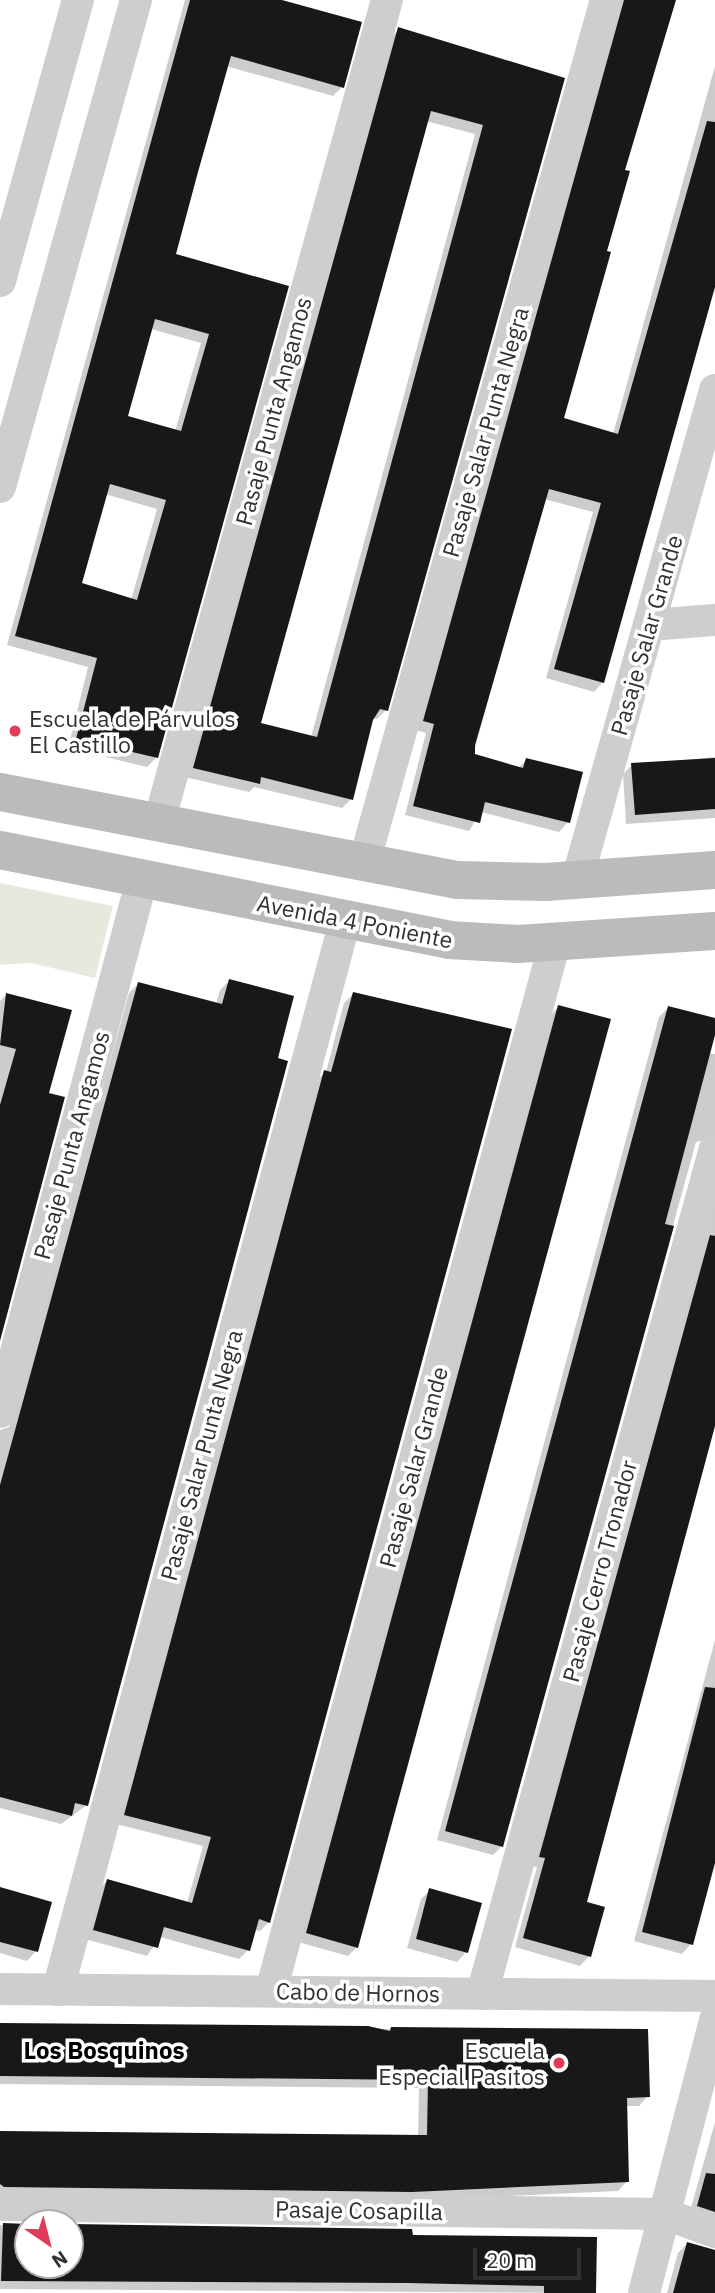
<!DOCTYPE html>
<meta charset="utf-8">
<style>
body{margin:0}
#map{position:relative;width:715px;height:2293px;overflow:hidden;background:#fff;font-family:"IBM Plex Sans",sans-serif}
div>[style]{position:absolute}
.green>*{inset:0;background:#e5eadd}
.shadow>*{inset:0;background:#0003}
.building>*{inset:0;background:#181818}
.street>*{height:32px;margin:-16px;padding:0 16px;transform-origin:16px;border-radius:16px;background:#cecece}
.secondary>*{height:38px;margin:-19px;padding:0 19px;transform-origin:19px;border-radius:19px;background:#bbb}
.dots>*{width:19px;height:19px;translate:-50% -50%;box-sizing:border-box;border:4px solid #fff;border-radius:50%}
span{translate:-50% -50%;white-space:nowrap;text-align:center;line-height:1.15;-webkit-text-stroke:7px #fff;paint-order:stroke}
.street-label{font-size:23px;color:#313131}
.poi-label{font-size:23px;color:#313131}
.left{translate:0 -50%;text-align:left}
.right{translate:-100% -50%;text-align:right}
.neighbourhood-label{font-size:24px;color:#000;font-weight:700}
.north{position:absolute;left:14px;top:2209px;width:70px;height:70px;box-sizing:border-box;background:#fff;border:2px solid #adadad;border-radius:50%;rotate:145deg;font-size:19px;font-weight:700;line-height:28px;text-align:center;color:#313131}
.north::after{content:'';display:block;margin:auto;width:24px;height:32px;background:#e03b58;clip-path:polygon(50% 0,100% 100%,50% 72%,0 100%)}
.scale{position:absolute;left:473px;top:2248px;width:108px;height:32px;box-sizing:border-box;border:4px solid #313131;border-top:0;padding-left:9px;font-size:21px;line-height:24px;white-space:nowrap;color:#313131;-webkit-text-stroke:5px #fff;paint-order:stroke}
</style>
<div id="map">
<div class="green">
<i style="clip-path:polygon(0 883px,113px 906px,95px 978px,31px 963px,0 965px)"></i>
</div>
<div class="shadow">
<i style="clip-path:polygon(evenodd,185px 0,275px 0,342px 87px,333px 96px,226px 66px,173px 255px,287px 287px,156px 758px,147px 767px,68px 748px,88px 667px,7px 645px,185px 0,151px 329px,201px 343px,175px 431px,126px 418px,151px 329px,185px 0,105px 494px,157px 509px,131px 600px,81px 587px,105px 494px)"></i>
<i style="clip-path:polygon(616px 0,673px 0,623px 171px,562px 420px,613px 434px,715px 66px,715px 280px,603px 682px,594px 692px,546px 678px,593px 512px,544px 499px,473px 755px,518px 768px,526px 760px,568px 822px,559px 832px,481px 812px,469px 831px,405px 815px,426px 733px,415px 730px)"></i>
<i style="clip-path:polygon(evenodd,399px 29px,563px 79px,386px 710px,377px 719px,372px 718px,351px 799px,342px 808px,254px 787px,249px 792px,185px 777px,390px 39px,399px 29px,426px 121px,475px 134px,311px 737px,258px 724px,426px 121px)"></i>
<i style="clip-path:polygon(715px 757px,715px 818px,626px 824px,623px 774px,632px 765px)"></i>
<i style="clip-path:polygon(229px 981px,87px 1805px,61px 1824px,0 1808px,0 1430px,9px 1427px,129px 993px,138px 984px,216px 1004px,220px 990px)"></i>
<i style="clip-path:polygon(353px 994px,269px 1922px,260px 1931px,254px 1930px,248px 1950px,239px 1959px,160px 1937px,147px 1956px,85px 1939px,98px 1890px,107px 1881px,187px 1903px,203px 1846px,116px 1824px,315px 1081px,326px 1072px,344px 1003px)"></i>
<i style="clip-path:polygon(6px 995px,47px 1095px,0 1334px,0 1001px)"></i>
<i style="clip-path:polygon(558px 1007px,357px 1947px,348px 1956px,298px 1942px,549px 1017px)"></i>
<i style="clip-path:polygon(668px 1008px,715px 1020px,708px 1053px,715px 1054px,715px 1143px,711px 1139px,696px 1142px,502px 1846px,493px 1855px,437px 1840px,659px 1017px)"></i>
<i style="clip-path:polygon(715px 1197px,715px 1425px,585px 1903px,589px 1956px,580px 1966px,515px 1947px,537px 1867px,531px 1866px)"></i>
<i style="clip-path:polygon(715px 1640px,715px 1857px,691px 1944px,682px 1954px,634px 1941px)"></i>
<i style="clip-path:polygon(0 1889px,36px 1951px,27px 1961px,0 1953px)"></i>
<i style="clip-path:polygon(430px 1890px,466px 1952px,457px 1962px,407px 1948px,421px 1899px)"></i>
<i style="clip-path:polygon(0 2024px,392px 2029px,648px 2096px,639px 2106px,625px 2106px,627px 2181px,618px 2191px,402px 2201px,0 2195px,0 2133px,418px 2137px,419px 2088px,0 2084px)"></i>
<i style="clip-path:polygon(715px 2122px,715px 2227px,689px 2215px)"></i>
<i style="clip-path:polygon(0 2225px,28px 2226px,28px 2265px,70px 2265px,70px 2226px,411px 2237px,595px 2293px,0 2289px)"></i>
<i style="clip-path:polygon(688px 2243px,715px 2251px,715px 2293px,667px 2293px,678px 2253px)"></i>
</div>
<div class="building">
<i style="clip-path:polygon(evenodd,190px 0,282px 0,362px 22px,344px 88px,231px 56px,198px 172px,176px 254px,289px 286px,158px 758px,76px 739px,97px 658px,15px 636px,190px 0,155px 319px,209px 334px,181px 431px,128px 416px,155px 319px,190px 0,110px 484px,166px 500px,137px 600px,82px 583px,110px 484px)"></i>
<i style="clip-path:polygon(624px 0,676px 0,625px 170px,630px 171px,607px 251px,611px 252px,564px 418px,618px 434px,707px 121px,715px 122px,715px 287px,604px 683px,554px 669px,601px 503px,549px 489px,475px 745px,475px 754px,523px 768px,526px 758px,583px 772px,570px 823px,485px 802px,480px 823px,413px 806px,434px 724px,423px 721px)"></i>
<i style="clip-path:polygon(evenodd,398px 27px,565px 78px,388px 711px,380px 709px,373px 720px,353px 800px,261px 777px,260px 784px,193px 768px,398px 27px,431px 111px,483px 125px,317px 737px,261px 723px,431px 111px)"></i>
<i style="clip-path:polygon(715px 758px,715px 809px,635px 815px,631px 763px)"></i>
<i style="clip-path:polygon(229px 979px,294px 996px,278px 1058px,288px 1061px,88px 1806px,75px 1803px,72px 1816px,0 1797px,0 1485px,138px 982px,222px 1004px)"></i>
<i style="clip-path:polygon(353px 992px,512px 1029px,270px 1923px,259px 1919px,250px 1951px,164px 1927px,158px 1948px,93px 1930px,107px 1879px,192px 1903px,211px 1837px,124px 1815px,324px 1070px,331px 1072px)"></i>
<i style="clip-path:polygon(6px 993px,72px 1010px,49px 1093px,65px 1097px,0 1341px,0 1105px,16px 1049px,0 1045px)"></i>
<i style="clip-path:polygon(558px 1005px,611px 1019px,358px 1948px,306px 1933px)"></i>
<i style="clip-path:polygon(668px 1006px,715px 1018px,715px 1035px,665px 1224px,674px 1226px,503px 1847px,445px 1831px)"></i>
<i style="clip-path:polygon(710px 1235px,715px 1236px,715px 1426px,587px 1902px,605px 1907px,591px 1957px,523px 1938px,545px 1858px,539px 1857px)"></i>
<i style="clip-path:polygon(705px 1687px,715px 1688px,715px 1863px,693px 1945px,642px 1932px)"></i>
<i style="clip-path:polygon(0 1887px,52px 1902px,38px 1952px,0 1942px)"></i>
<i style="clip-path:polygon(429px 1888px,482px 1903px,468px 1953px,416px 1939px)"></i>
<i style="clip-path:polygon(0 2023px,368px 2026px,390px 2031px,391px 2027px,648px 2029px,650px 2097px,627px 2098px,629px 2182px,412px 2192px,4px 2187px,0 2184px,0 2131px,427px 2135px,428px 2080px,0 2076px)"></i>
<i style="clip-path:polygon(706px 2173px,715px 2174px,715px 2212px,697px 2206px)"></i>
<i style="clip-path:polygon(3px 2223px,28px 2224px,28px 2265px,70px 2265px,70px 2224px,412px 2229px,413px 2235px,597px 2237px,596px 2293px,544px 2293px,544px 2286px,407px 2283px,1px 2281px)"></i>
<i style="clip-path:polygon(687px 2242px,715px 2250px,715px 2293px,673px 2293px)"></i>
</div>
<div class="street">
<i style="left:0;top:281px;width:292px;rotate:-74.5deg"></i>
<i style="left:0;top:487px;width:506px;rotate:-74.4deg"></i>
<i style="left:649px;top:625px;width:66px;rotate:-4.3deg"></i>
<i style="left:159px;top:822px;width:853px;rotate:-74.5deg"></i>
<i style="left:364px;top:863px;width:896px;rotate:-74.34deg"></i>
<i style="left:577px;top:880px;width:509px;rotate:-74.27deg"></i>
<i style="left:0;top:1412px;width:552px;rotate:-75.08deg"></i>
<i style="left:0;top:1989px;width:715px;rotate:0.56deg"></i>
<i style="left:58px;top:1990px;width:1107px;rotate:-74.97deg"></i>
<i style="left:271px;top:1991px;width:1087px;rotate:-74.85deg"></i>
<i style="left:482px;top:1994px;width:877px;rotate:-74.6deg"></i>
<i style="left:0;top:2205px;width:665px;rotate:0.78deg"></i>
<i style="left:665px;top:2214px;width:53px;rotate:19.8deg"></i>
<i style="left:644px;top:2293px;width:282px;rotate:-75.4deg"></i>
</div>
<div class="secondary">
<i style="left:0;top:792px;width:466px;rotate:10.9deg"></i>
<i style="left:458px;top:880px;width:88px;rotate:1.3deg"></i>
<i style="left:546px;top:882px;width:169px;rotate:-4.1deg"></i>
<i style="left:0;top:850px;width:458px;rotate:11.3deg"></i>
<i style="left:449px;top:940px;width:69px;rotate:3.3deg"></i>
<i style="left:518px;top:944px;width:197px;rotate:-3.8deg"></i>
</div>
<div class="dots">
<i style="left:15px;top:731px;background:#e03b58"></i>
<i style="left:559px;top:2063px;background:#e03b58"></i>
</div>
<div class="street-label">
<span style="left:273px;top:411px;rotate:-75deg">Pasaje Punta Angamos</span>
<span style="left:485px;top:432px;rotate:-74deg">Pasaje Salar Punta Negra</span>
<span style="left:646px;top:635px;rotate:-74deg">Pasaje Salar Grande</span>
<span style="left:355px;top:921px;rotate:11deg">Avenida 4 Poniente</span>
<span style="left:71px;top:1145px;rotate:-75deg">Pasaje Punta Angamos</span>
<span style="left:201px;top:1455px;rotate:-75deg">Pasaje Salar Punta Negra</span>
<span style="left:413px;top:1467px;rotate:-75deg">Pasaje Salar Grande</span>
<span style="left:599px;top:1571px;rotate:-75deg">Pasaje Cerro Tronador</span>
<span style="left:358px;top:1992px;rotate:1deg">Cabo de Hornos</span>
<span style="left:359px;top:2210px;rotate:1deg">Pasaje Cosapilla</span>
</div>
<div class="poi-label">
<span class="left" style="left:29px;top:731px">Escuela de Párvulos<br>El Castillo</span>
<span class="right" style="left:545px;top:2063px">Escuela<br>Especial Pasitos</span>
</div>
<div class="neighbourhood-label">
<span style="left:104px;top:2051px">Los Bosquinos</span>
</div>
<div class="north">N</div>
<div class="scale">20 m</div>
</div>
